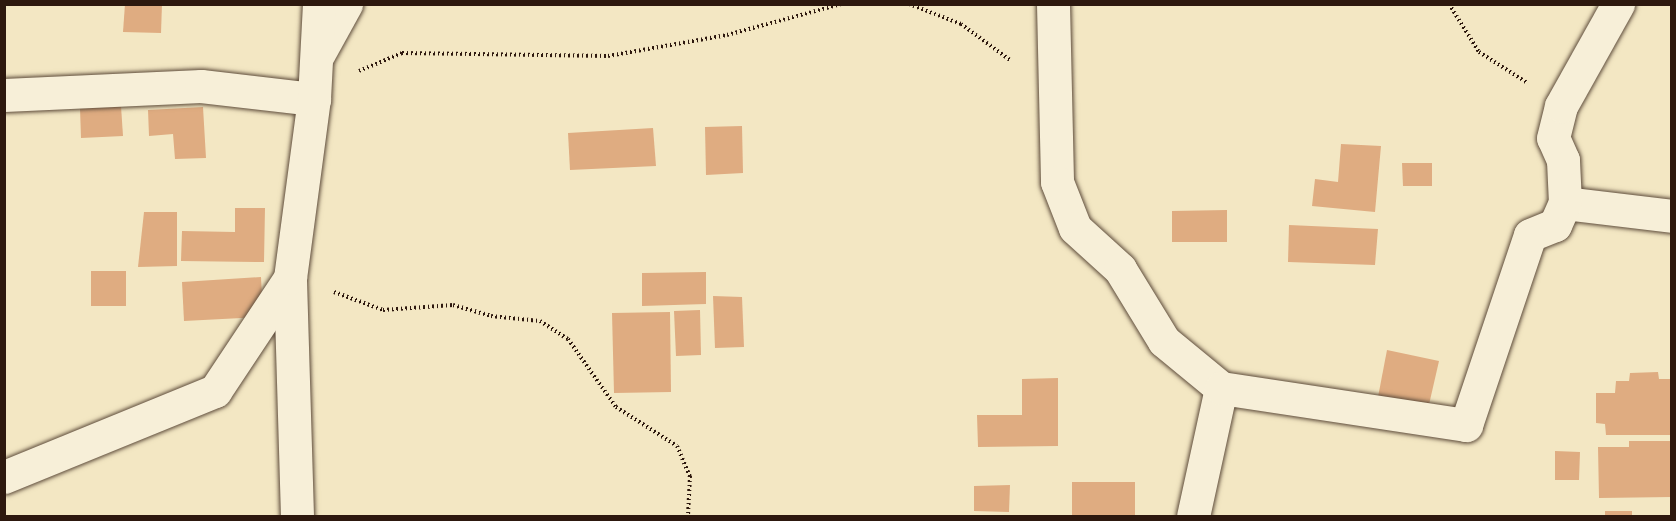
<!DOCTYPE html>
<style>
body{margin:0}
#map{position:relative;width:1676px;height:521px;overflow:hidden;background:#f3e7c3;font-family:"Gentium Book Plus",serif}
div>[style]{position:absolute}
.building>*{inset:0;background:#dfac81}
.path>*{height:4px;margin-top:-2px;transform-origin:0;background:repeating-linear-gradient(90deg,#2d180e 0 1.5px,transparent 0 4.5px)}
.roads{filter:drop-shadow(0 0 2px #5e4c3b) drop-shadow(0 0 2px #5e4c3b)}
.street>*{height:33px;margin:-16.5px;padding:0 16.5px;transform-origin:16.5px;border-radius:16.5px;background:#f7efd8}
span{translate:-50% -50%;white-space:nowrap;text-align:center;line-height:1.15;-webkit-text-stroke:4.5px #f7efd8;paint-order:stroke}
.frame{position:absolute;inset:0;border:6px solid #2d180e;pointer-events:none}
</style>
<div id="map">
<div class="building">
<i style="clip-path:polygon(125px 4px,162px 4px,161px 33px,123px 32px)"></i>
<i style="clip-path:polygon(121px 106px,123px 136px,81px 138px,80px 108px)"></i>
<i style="clip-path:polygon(203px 107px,206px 158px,175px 159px,173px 134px,149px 136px,148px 110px)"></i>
<i style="clip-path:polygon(742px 126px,743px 173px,706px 175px,705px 127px)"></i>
<i style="clip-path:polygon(653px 128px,656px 166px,570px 170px,568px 133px)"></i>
<i style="clip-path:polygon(1341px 144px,1381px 146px,1375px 212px,1312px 206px,1315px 179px,1338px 182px)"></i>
<i style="clip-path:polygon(1402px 163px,1432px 163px,1432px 186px,1403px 186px)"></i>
<i style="clip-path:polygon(235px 208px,265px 208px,264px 262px,181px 261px,182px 231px,235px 232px)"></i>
<i style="clip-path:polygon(1227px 210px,1227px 242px,1172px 242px,1172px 211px)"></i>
<i style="clip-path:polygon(144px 212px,177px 212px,177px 266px,138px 267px)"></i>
<i style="clip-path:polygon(1289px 225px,1378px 229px,1375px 265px,1288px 262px)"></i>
<i style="clip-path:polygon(91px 271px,126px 271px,126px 306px,91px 306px)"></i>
<i style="clip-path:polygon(706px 272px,706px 304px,642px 306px,642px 273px)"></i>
<i style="clip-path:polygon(261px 277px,263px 317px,184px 321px,182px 282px)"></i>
<i style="clip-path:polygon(713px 296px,742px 297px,744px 347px,715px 348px)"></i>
<i style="clip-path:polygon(700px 310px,701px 355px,676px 356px,674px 311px)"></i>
<i style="clip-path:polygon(670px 312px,671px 392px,614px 393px,612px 313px)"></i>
<i style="clip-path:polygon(1387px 350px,1439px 361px,1428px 409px,1378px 397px)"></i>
<i style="clip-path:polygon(1658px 372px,1659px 379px,1672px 379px,1672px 435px,1606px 435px,1605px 424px,1596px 423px,1596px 393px,1615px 393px,1616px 381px,1629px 381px,1630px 373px)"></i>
<i style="clip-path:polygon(1058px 378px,1058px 446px,978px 447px,977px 415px,1022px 415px,1022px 379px)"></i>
<i style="clip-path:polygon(1629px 441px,1672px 441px,1672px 497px,1599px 498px,1598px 447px,1629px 447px)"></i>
<i style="clip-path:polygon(1555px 451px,1580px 452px,1579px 480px,1555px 480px)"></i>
<i style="clip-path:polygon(1072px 482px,1135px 482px,1135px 516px,1072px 516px)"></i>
<i style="clip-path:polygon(1010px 485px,1009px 512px,974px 511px,974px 486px)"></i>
<i style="clip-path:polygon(1605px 511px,1632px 511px,1632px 516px,1605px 516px)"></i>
</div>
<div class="path">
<i style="left:909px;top:4px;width:56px;rotate:21deg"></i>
<i style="left:961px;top:24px;width:61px;rotate:36.3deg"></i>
<i style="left:1449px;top:4px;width:57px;rotate:58deg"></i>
<i style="left:1479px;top:52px;width:56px;rotate:32.6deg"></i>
<i style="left:359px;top:71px;width:47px;rotate:-22.7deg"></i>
<i style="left:402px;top:53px;width:206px;rotate:0.8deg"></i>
<i style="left:608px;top:56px;width:121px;rotate:-10deg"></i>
<i style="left:727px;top:35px;width:118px;rotate:-15.2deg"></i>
<i style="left:334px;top:292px;width:52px;rotate:20.2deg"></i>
<i style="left:383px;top:310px;width:70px;rotate:-4.1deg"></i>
<i style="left:453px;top:305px;width:40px;rotate:16deg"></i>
<i style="left:491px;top:316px;width:49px;rotate:5.8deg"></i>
<i style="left:540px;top:321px;width:33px;rotate:33deg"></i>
<i style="left:568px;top:339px;width:83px;rotate:54.8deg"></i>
<i style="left:616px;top:407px;width:72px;rotate:32.6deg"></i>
<i style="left:677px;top:446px;width:33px;rotate:67deg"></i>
<i style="left:690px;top:476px;width:40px;rotate:92.9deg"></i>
</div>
<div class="roads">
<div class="street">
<i style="left:1053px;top:4px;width:178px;rotate:88.7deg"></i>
<i style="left:1057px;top:182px;width:49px;rotate:68.6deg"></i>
<i style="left:1075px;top:228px;width:61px;rotate:42.3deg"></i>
<i style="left:1120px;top:269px;width:84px;rotate:58.6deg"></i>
<i style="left:1164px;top:341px;width:74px;rotate:39.5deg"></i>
<i style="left:1221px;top:388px;width:131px;rotate:102.3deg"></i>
<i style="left:319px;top:53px;width:56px;rotate:-61.1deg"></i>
<i style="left:4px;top:95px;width:197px;rotate:-2.6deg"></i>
<i style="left:201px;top:86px;width:114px;rotate:6.6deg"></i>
<i style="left:1565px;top:203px;width:108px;rotate:6.9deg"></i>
<i style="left:1221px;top:388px;width:248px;rotate:8.6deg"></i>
<i style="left:1466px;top:425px;width:200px;rotate:-71.4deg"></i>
<i style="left:1530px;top:235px;width:27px;rotate:-22deg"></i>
<i style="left:1555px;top:225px;width:24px;rotate:-66deg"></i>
<i style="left:1565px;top:203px;width:43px;rotate:-92.7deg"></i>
<i style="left:1563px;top:160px;width:24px;rotate:-114deg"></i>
<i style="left:1553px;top:138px;width:33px;rotate:-76deg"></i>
<i style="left:1561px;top:106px;width:117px;rotate:-60.8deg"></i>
<i style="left:4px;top:477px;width:228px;rotate:-22.2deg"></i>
<i style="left:215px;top:391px;width:136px;rotate:-56.4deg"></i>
<i style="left:297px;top:516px;width:238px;rotate:-91.7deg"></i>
<i style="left:290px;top:278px;width:181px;rotate:-82.4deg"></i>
<i style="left:314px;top:99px;width:95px;rotate:-87deg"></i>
</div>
</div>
<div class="frame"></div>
</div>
